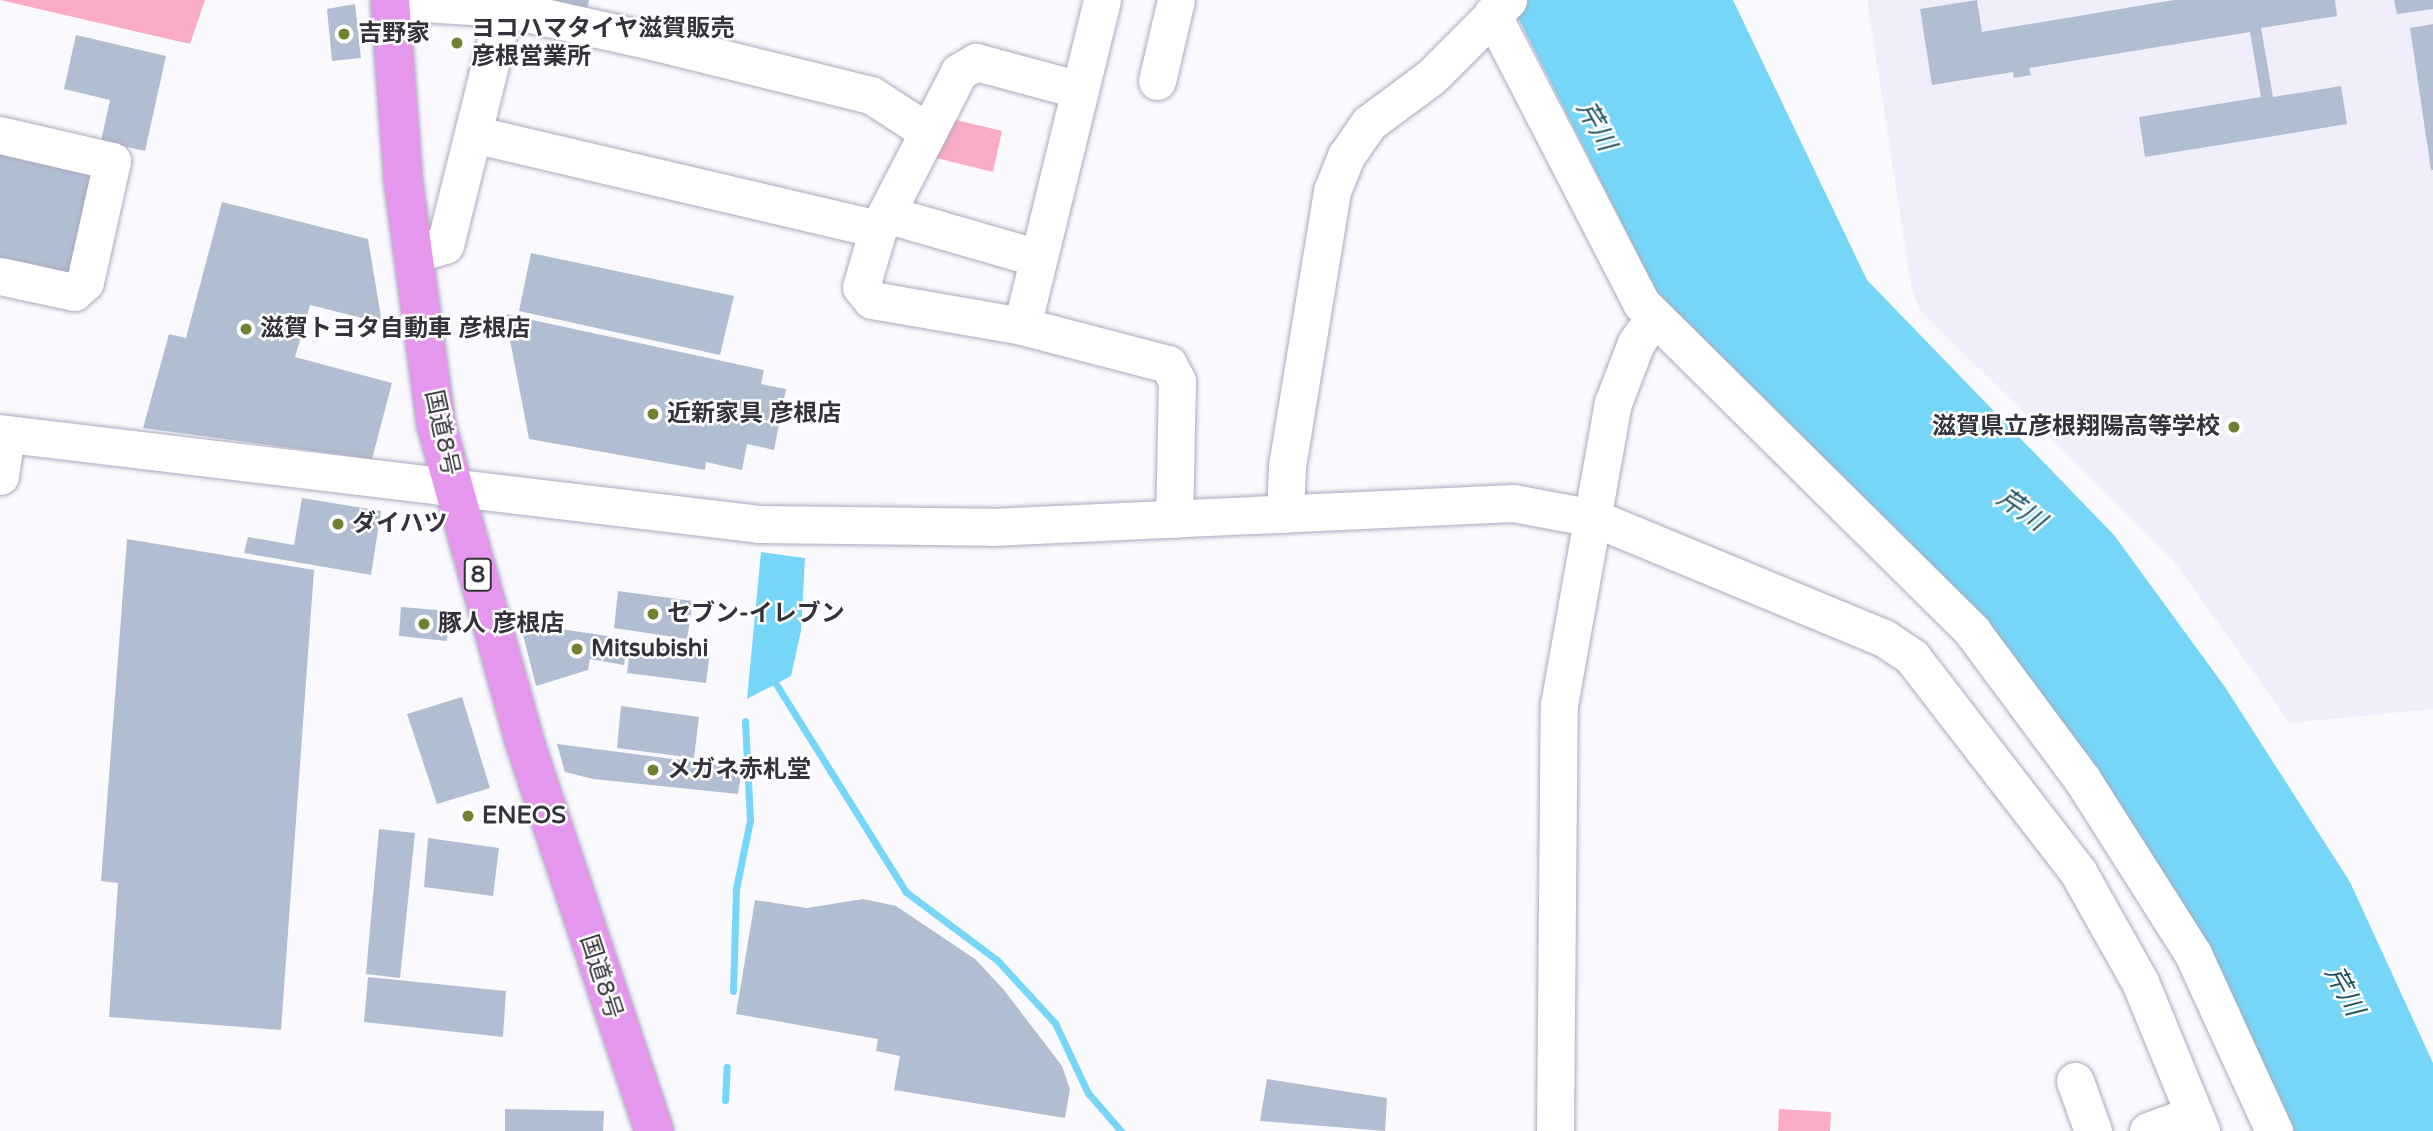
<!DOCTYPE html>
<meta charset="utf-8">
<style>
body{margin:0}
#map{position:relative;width:2433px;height:1131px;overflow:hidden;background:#faf9fe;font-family:"Varela Round","Noto Sans JP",sans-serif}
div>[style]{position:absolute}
.built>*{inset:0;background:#f0eefa}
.green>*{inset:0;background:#faacc6}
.water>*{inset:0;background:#76d6f7}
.stream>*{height:7px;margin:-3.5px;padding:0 3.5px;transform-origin:3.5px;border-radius:3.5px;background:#76d6f7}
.building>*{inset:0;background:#b1bed1}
.roads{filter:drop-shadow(0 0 2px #aba9be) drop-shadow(0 0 2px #aba9be)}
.minor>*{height:37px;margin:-18.5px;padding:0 18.5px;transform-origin:18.5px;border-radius:18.5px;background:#fff}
.highway>*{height:38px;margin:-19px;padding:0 19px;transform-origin:19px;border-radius:19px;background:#e597ed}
.dots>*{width:19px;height:19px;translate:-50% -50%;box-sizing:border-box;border:4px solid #fff;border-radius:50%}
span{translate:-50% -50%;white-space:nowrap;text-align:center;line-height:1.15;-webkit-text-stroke:5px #fff;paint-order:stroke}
.shield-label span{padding:2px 5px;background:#fff;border:2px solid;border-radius:5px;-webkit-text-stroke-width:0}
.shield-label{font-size:23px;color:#34333b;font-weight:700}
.poi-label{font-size:24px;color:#34333b;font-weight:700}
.left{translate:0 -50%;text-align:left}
.right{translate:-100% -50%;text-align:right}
.street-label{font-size:24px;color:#34333b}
.water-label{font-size:26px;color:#1b5162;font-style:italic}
</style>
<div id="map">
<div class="built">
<i style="clip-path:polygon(1867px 0,2433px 0,2433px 709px,2290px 723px,2173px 560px,1921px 311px,1912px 291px)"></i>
</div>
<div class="green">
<i style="clip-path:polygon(0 0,205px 0,190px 44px)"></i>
<i style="clip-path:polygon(948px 118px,1002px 131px,993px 172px,928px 156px)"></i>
<i style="clip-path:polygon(1779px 1109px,1831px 1112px,1830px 1131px,1778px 1131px)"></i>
</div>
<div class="water">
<i style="clip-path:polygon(1509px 0,1733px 0,1867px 280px,2114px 535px,2225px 687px,2350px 882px,2433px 1063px,2433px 1131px,2292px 1131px,2178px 896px,2070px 738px,1664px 306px)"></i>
<i style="clip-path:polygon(761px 552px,805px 558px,801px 631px,791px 676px,747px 699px)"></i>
</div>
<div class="stream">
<i style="left:776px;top:684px;width:245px;rotate:58deg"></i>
<i style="left:906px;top:892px;width:114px;rotate:36.8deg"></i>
<i style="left:997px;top:960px;width:86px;rotate:47.4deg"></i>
<i style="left:1055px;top:1023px;width:77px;rotate:64.8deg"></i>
<i style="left:1088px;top:1093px;width:50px;rotate:49deg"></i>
<i style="left:733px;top:991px;width:102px;rotate:-88.3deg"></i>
<i style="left:736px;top:889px;width:70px;rotate:-78.5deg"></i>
<i style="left:750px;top:820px;width:99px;rotate:-92.9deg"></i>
<i style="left:725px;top:1100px;width:33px;rotate:-87deg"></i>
</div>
<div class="building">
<i style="clip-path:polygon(546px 0,589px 0,587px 10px)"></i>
<i style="clip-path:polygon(1977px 0,1982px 32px,2174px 0,2335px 0,2337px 16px,2261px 28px,2273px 97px,2341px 86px,2347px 124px,2145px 157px,2139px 117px,2261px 97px,2250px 32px,2029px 68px,2031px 75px,2014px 78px,2013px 72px,1932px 85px,1920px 9px)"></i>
<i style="clip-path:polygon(2394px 0,2433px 0,2433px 9px,2397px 14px)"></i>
<i style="clip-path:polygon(355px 4px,361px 58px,332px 61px,327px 9px)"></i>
<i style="clip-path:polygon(2433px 24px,2433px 170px,2431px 170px,2410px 28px)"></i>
<i style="clip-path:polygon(76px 35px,166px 56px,145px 151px,101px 141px,110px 100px,64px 89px)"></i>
<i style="clip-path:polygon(0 148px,105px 172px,79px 284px,0 266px)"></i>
<i style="clip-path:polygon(222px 202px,368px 239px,382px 323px,310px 305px,295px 357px,392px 383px,372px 459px,143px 428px,169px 334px,186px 338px)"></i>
<i style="clip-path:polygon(531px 253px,734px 296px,720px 355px,519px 311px)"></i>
<i style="clip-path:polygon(505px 314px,764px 370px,761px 384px,786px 389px,774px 450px,747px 444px,742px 470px,706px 462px,705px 470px,529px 439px)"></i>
<i style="clip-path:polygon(302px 498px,381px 511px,371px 575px,244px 553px,248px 537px,294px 545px)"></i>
<i style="clip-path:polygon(127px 539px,314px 570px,281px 1030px,109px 1017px,118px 883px,101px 881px)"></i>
<i style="clip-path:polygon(618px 591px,693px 601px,687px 639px,614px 628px)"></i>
<i style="clip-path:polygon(401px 607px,449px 611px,447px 641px,399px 636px)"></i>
<i style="clip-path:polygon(520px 623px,628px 639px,624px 665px,590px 659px,588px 670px,536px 686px)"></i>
<i style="clip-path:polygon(631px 641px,710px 652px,706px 683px,627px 673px)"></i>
<i style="clip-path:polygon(462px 697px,490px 788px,437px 804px,407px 714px)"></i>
<i style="clip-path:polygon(621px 706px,699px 717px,694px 758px,617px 748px)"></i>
<i style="clip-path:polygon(557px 744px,742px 768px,738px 794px,593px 779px,565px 772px)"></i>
<i style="clip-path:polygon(379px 829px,415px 833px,400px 978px,366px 974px)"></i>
<i style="clip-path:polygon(428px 838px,499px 848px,493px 896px,424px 887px)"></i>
<i style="clip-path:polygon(863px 899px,896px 906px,975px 959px,1004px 990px,1062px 1066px,1070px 1089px,1065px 1118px,894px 1090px,900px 1056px,876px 1051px,878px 1039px,736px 1014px,755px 900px,807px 908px)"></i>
<i style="clip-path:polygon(368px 977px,506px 991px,503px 1037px,364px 1022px)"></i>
<i style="clip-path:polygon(1267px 1079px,1387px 1098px,1385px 1131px,1260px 1121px)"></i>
<i style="clip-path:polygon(505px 1109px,604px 1111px,603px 1131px,505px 1131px)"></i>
</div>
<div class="roads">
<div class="minor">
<i style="left:390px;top:1px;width:114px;rotate:3.5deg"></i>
<i style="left:504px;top:8px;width:152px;rotate:12.6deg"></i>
<i style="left:652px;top:41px;width:226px;rotate:13.9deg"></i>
<i style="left:871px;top:95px;width:68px;rotate:33deg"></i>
<i style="left:1492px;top:14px;width:326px;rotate:62.7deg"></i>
<i style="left:1642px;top:304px;width:465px;rotate:44.7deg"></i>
<i style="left:1972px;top:631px;width:184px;rotate:53.4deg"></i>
<i style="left:2082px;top:779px;width:207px;rotate:57.6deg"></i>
<i style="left:2193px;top:954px;width:195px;rotate:65.4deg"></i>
<i style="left:1157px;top:81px;width:83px;rotate:-76.8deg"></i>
<i style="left:1080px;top:90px;width:108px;rotate:-164.9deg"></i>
<i style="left:976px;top:62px;width:20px;rotate:150deg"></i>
<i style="left:959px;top:72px;width:177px;rotate:117.3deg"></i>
<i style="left:878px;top:229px;width:60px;rotate:106.3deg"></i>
<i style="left:861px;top:287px;width:17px;rotate:50deg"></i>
<i style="left:872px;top:300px;width:152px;rotate:9.8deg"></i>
<i style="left:1022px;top:326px;width:151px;rotate:14.6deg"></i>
<i style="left:1168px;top:364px;width:19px;rotate:62deg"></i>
<i style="left:1177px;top:381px;width:138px;rotate:91.2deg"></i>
<i style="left:473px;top:134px;width:416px;rotate:13.2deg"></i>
<i style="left:0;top:135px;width:115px;rotate:13.1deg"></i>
<i style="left:112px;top:161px;width:124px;rotate:102.6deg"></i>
<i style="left:85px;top:282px;width:15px;rotate:138deg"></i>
<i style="left:74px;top:292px;width:76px;rotate:-167.8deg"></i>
<i style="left:886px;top:214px;width:158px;rotate:16.1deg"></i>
<i style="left:413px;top:254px;width:33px;rotate:-16deg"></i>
<i style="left:445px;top:245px;width:252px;rotate:-76deg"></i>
<i style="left:1022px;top:326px;width:336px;rotate:-76.2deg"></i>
<i style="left:0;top:433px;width:764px;rotate:6.84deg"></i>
<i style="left:759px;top:524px;width:233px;rotate:0.7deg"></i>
<i style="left:992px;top:527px;width:522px;rotate:-2.64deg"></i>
<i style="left:1513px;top:503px;width:82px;rotate:10.5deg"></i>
<i style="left:1594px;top:518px;width:314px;rotate:22.5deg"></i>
<i style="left:1884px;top:638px;width:34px;rotate:34deg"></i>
<i style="left:1912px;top:657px;width:272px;rotate:52.3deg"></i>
<i style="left:2078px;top:872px;width:126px;rotate:60.6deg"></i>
<i style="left:2140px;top:982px;width:161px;rotate:67.7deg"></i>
<i style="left:0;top:476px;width:42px;rotate:-81.9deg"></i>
<i style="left:1285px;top:514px;width:48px;rotate:-87.6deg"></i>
<i style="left:1287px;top:466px;width:279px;rotate:-80.7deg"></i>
<i style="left:1332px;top:191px;width:38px;rotate:-68deg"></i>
<i style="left:1346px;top:156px;width:40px;rotate:-55.1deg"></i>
<i style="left:1369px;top:123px;width:77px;rotate:-36.6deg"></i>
<i style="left:1431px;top:77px;width:109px;rotate:-45deg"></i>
<i style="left:2075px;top:1081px;width:53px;rotate:70.2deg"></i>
<i style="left:1555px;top:1131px;width:426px;rotate:-89.5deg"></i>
<i style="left:1559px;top:705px;width:307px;rotate:-79.9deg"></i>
<i style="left:1613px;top:403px;width:64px;rotate:-69deg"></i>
<i style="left:1636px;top:343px;width:29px;rotate:-55deg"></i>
<i style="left:2148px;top:1131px;width:49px;rotate:-20.3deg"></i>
</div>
<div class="highway">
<i style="left:390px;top:0;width:179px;rotate:85.8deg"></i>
<i style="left:403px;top:179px;width:247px;rotate:82.3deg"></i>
<i style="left:436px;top:424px;width:328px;rotate:74.4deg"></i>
<i style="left:524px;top:740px;width:412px;rotate:71.6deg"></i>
</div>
</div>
<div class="dots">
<i style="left:344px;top:34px;background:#6f8232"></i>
<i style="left:457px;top:43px;background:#6f8232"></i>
<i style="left:246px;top:329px;background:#6f8232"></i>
<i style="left:653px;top:414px;background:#6f8232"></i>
<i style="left:2234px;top:427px;background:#6f8232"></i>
<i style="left:338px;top:524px;background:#6f8232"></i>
<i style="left:653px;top:614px;background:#6f8232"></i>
<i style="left:424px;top:624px;background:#6f8232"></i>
<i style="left:577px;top:649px;background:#6f8232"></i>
<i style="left:653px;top:770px;background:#6f8232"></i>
<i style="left:468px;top:816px;background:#6f8232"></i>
</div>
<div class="shield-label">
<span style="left:478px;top:575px">8</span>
</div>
<div class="poi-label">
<span class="left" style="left:471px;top:43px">ヨコハマタイヤ滋賀販売<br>彦根営業所</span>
<span class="left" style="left:358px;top:34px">吉野家</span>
<span class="left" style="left:260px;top:329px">滋賀トヨタ自動車 彦根店</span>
<span class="left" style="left:667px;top:414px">近新家具 彦根店</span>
<span class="right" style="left:2220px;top:427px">滋賀県立彦根翔陽高等学校</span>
<span class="left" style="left:352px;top:524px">ダイハツ</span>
<span class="left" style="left:667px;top:614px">セブン-イレブン</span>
<span class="left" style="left:438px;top:624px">豚人 彦根店</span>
<span class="left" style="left:591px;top:649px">Mitsubishi</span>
<span class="left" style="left:667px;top:770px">メガネ赤札堂</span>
<span class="left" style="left:482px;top:816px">ENEOS</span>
</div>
<div class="street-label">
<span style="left:442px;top:433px;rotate:78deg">国道8号</span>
<span style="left:601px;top:977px;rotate:72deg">国道8号</span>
</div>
<div class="water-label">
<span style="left:1596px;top:126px;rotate:61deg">芹川</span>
<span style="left:2021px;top:510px;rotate:35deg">芹川</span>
<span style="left:2344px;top:991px;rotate:62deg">芹川</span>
</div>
</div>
